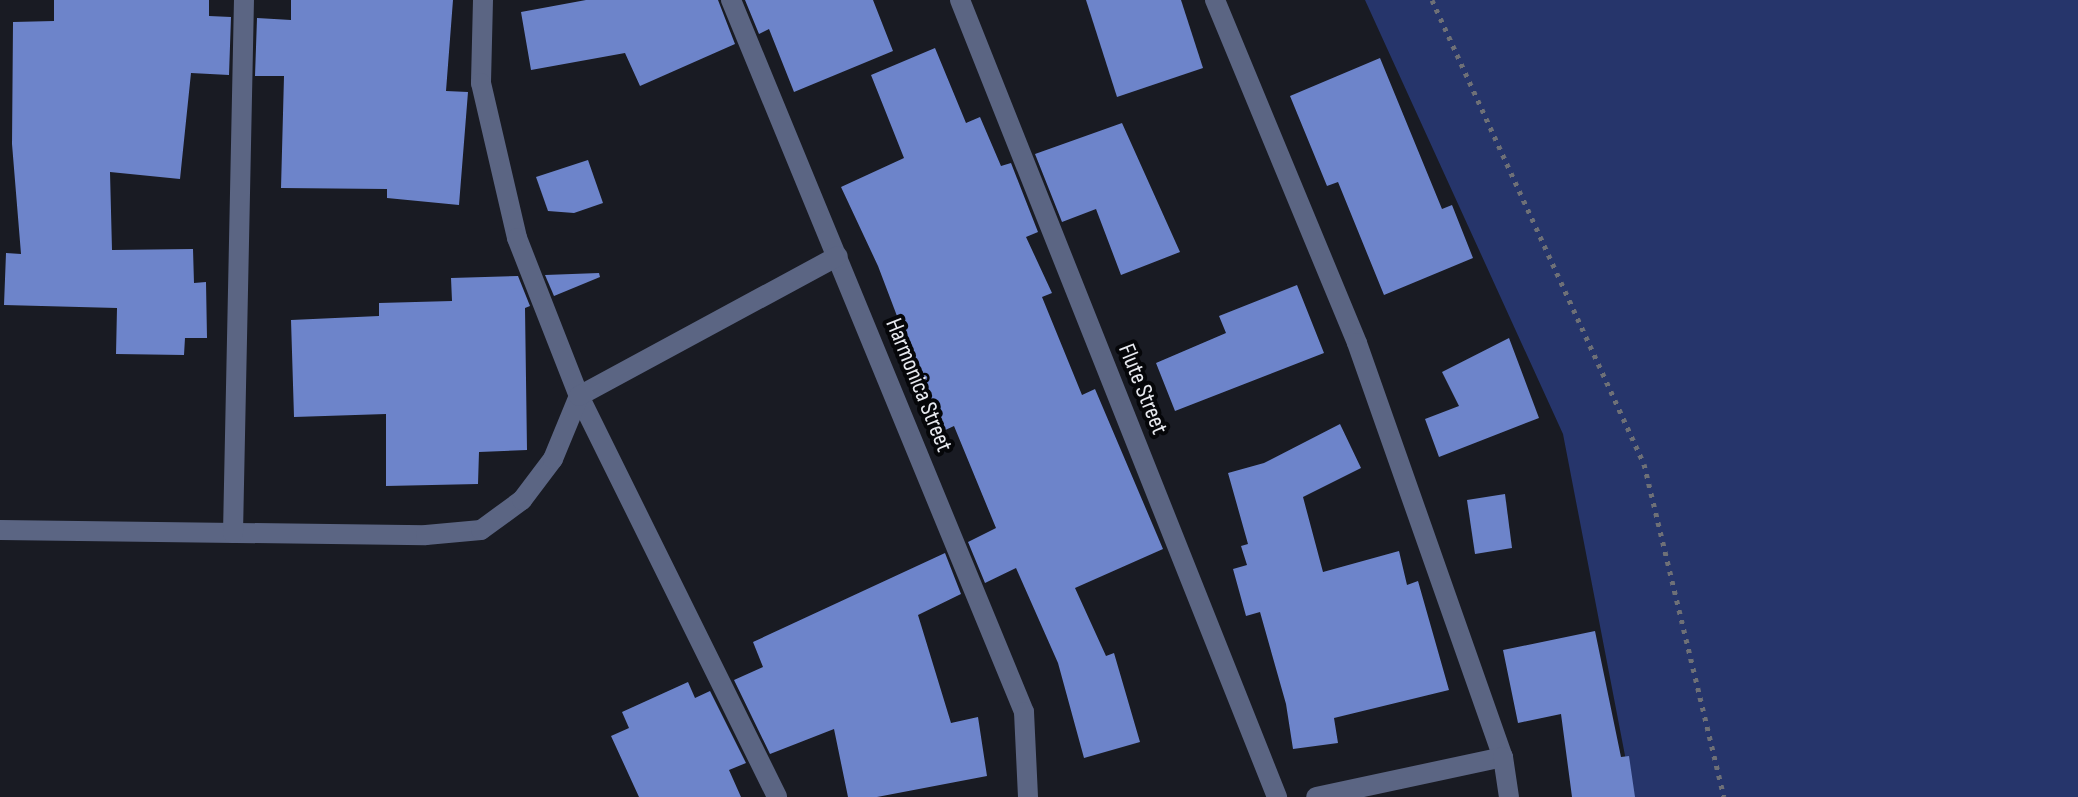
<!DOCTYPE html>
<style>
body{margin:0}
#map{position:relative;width:2078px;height:797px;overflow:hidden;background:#191b23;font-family:"Sofia Sans Condensed",sans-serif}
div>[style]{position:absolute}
.green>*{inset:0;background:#26356b}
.building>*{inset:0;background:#6d84ca}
.path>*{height:5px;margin-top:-2.5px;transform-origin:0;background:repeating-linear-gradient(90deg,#6e7077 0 4px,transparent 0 10px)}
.minor>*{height:20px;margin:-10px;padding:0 10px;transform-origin:10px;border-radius:10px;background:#5b6583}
span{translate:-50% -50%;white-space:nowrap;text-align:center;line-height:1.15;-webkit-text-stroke:8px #050609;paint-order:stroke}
.street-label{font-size:24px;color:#e7e9ef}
</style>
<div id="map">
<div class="green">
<i style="clip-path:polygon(1365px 0,2078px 0,2078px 797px,1633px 797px,1563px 434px)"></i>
</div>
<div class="building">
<i style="clip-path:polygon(54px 0,209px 0,209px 16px,231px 17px,229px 75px,191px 73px,180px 179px,110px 172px,112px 250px,193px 249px,194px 283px,206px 282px,207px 338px,185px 338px,184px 355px,116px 354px,117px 308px,4px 305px,6px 253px,21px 254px,12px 144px,13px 22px,54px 21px)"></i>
<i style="clip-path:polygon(291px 0,453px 0,446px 91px,468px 92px,459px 205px,387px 198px,387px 189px,281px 188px,284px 76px,255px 76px,257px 18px,291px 20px)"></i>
<i style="clip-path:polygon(586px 0,718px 0,735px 44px,640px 86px,625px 53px,531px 70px,521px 12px)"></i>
<i style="clip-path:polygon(745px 0,873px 0,893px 51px,794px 92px,769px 29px,759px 34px)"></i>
<i style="clip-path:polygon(1086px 0,1181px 0,1203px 68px,1117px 97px)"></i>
<i style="clip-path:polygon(935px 48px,966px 123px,980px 117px,1001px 166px,1011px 163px,1038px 232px,1026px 237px,1052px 293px,1042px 297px,1082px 395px,1095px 389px,1163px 549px,1075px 588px,1106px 656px,1114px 653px,1140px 742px,1084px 758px,1058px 663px,1016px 568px,985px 583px,968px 542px,996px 528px,954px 426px,941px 432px,878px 266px,841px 187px,904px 158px,871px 75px)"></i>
<i style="clip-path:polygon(1380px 58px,1442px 209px,1452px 205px,1473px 258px,1384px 295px,1338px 182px,1327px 186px,1290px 96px)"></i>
<i style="clip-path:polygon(1122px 123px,1180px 252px,1121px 275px,1096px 209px,1062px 222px,1035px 154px)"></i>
<i style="clip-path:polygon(588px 160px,603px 203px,574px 213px,548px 211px,536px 177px)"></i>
<i style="clip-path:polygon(599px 273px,600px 277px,554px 296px,545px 275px)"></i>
<i style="clip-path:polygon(518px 276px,530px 306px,525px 308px,527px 450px,479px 452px,478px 484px,386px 486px,386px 414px,294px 417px,291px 320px,379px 316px,379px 303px,452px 301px,451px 278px)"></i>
<i style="clip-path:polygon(1297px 285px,1324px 353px,1175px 411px,1156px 363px,1226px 333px,1219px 316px)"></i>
<i style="clip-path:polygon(1509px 338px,1539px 418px,1439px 457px,1425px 419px,1459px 406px,1442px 372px)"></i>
<i style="clip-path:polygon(1340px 424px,1361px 468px,1303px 497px,1323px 572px,1399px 551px,1407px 585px,1418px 581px,1449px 690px,1334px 718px,1338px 743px,1293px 749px,1286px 704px,1260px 612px,1246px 616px,1233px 569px,1247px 565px,1241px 546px,1248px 544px,1228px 473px,1264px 463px)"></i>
<i style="clip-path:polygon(1505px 494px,1512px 548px,1475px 554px,1467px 500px)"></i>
<i style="clip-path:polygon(945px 553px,961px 594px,918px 615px,951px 723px,978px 717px,987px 776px,877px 797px,848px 797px,834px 729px,770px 754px,734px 680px,763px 667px,753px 642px)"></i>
<i style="clip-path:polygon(1595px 631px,1621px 757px,1629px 756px,1635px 797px,1572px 797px,1561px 714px,1518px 723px,1503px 650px)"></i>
<i style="clip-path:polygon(688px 682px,695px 698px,710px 691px,746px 763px,729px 770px,741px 797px,639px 797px,611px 736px,629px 728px,622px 712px)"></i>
</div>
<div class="path">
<i style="left:1432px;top:0;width:510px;rotate:65.44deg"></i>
<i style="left:1644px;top:464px;width:342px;rotate:76.5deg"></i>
</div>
<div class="minor">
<i style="left:483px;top:0;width:83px;rotate:91.4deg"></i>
<i style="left:481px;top:83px;width:159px;rotate:76.9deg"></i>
<i style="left:517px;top:238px;width:170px;rotate:68.6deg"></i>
<i style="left:579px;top:396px;width:447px;rotate:63.7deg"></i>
<i style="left:731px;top:0;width:770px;rotate:67.63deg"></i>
<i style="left:1024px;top:712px;width:85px;rotate:87.3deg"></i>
<i style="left:960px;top:0;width:858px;rotate:68.31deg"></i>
<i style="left:1215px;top:0;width:371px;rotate:67.5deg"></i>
<i style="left:1357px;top:343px;width:439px;rotate:70.6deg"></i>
<i style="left:1503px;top:757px;width:191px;rotate:167.9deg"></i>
<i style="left:0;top:530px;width:426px;rotate:0.7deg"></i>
<i style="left:426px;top:535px;width:55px;rotate:-5.2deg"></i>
<i style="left:481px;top:530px;width:51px;rotate:-36.2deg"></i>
<i style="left:522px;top:500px;width:51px;rotate:-52.9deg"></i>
<i style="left:553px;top:459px;width:68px;rotate:-67.6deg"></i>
<i style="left:579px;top:396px;width:294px;rotate:-28.4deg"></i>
<i style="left:233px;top:533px;width:533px;rotate:-88.82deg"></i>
<i style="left:1503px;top:757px;width:40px;rotate:81.5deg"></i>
</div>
<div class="street-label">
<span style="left:919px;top:385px;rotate:68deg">Harmonica Street</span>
<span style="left:1143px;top:389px;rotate:68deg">Flute Street</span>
</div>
</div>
